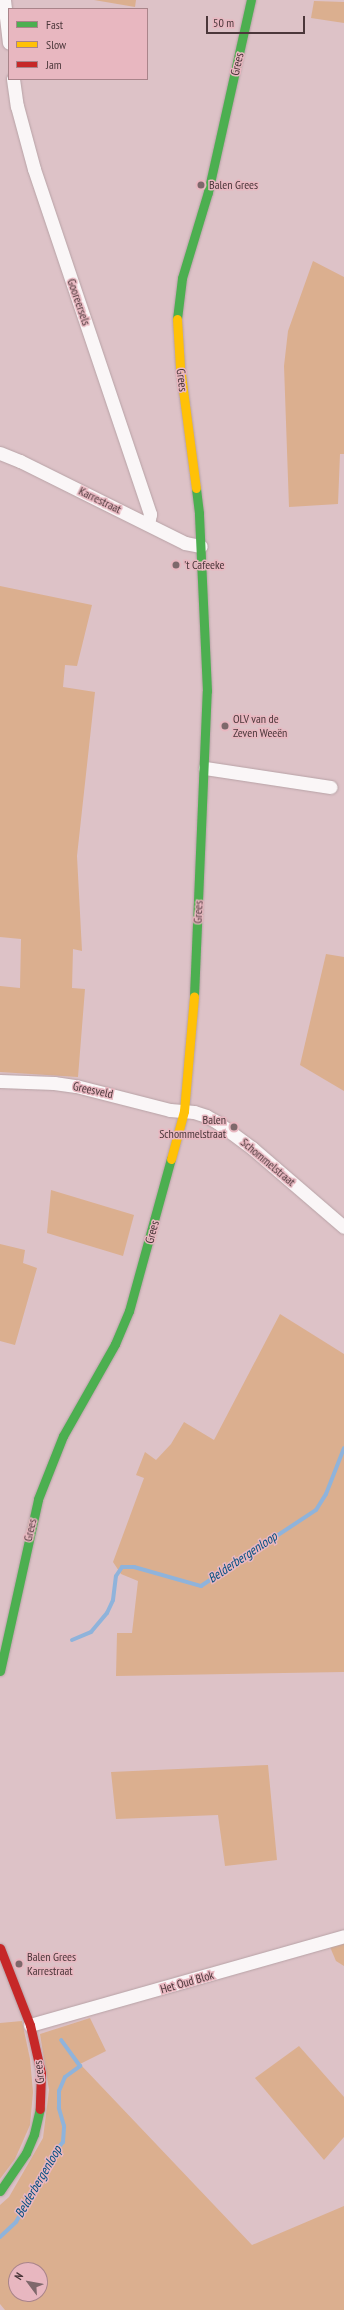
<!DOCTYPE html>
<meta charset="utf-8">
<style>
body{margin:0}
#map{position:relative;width:344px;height:2310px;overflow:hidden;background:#ddc2c7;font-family:"PT Sans Narrow",sans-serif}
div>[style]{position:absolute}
.green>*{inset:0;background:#dbaf8f}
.stream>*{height:4px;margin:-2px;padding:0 2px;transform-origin:2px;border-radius:2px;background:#8fb3db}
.roads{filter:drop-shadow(0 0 1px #b7a2a6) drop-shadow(0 0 1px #b7a2a6)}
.street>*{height:13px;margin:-6.5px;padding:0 6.5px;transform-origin:6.5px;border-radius:6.5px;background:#faf6f7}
.fast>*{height:9px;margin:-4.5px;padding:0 4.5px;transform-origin:4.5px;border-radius:4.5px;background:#4caf50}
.slow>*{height:9px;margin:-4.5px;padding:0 4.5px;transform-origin:4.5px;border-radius:4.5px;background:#ffc107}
.jam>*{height:9px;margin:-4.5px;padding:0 4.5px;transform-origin:4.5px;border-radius:4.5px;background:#c62828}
.dots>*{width:11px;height:11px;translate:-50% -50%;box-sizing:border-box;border:2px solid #e8b7c0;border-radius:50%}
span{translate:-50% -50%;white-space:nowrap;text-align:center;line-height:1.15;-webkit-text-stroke:3px #e8b7c0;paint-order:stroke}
.street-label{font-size:12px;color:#4b373a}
.poi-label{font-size:12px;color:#4b373a}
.left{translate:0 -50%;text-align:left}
.right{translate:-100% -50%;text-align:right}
.water-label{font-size:13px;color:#014e81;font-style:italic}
.legend{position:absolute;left:8px;top:8px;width:140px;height:72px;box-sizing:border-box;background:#e8b7c0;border:1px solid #a9848a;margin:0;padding:5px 7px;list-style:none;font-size:12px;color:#4b373a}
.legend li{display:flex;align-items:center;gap:8px;height:20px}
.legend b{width:20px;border:1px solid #a9848a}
.north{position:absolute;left:8px;top:2262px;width:40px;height:40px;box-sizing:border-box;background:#e8b7c0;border:1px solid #a9848a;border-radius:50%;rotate:302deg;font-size:11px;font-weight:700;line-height:16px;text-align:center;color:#4b373a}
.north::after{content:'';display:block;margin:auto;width:14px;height:18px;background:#7e686b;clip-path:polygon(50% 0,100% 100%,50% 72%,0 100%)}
.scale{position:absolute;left:206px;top:16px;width:99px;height:18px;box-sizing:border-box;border:2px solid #4b373a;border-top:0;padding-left:5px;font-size:12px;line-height:14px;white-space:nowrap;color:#4b373a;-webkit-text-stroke:3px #e8b7c0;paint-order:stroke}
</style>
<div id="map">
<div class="green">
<i style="clip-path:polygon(94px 0,136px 0,135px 7px)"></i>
<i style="clip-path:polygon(314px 1px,344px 2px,344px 23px,311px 18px)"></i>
<i style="clip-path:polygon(313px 261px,344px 277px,344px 454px,340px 454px,338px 504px,289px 507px,284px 366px,288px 331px)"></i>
<i style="clip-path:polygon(0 586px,92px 605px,77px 666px,65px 665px,63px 687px,95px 692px,77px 856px,82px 951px,73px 949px,72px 988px,85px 989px,78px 1077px,0 1072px,0 986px,20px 988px,21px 939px,0 937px)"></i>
<i style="clip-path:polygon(326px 954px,344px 957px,344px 1091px,300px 1065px)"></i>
<i style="clip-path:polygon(51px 1190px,134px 1215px,123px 1256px,47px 1233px)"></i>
<i style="clip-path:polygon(0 1244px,25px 1250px,23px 1263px,37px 1268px,15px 1345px,0 1341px)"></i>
<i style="clip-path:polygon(280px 1314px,344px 1354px,344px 1672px,116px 1676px,117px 1633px,132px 1633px,138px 1581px,121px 1574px,113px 1562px,144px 1478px,136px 1475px,145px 1452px,156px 1460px,171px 1444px,184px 1422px,214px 1440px)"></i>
<i style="clip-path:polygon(268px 1765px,277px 1860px,225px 1866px,218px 1815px,116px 1819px,111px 1772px)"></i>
<i style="clip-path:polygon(344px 1943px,344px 1966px,336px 1961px,330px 1947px)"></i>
<i style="clip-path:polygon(evenodd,90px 2018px,106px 2051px,80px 2064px,252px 2245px,344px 2206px,344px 2310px,5px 2310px,0 2304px,0 2205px,9px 2197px,43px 2138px,49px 2090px,40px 2034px,90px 2018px,16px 2270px,40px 2270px,40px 2294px,16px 2294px,16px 2270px)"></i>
<i style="clip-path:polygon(22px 2021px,30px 2059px,33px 2092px,30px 2125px,15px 2159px,0 2179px,0 2023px)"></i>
<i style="clip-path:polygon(299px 2046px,344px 2097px,344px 2137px,324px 2160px,255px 2078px)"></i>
</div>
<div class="stream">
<i style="left:72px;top:1640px;width:21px;rotate:-23deg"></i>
<i style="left:91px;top:1632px;width:25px;rotate:-50deg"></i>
<i style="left:107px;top:1613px;width:14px;rotate:-65deg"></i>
<i style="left:113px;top:1600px;width:24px;rotate:-83deg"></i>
<i style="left:116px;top:1576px;width:11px;rotate:-56deg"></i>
<i style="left:122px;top:1567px;width:12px"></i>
<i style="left:134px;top:1567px;width:70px;rotate:15.8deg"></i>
<i style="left:201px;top:1586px;width:138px;rotate:-33.5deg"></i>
<i style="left:316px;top:1510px;width:19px;rotate:-58deg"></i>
<i style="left:326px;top:1494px;width:49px;rotate:-68.6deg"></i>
<i style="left:0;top:2237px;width:22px;rotate:-43deg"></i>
<i style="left:16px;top:2222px;width:60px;rotate:-60deg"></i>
<i style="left:46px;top:2170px;width:15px;rotate:-67deg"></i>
<i style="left:52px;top:2156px;width:18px;rotate:-52deg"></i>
<i style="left:63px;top:2142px;width:16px;rotate:-86deg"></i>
<i style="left:64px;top:2126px;width:19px;rotate:-106deg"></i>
<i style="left:59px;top:2108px;width:17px;rotate:-90deg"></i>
<i style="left:59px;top:2091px;width:15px;rotate:-67deg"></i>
<i style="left:65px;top:2077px;width:19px;rotate:-36deg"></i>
<i style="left:80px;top:2066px;width:32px;rotate:-126deg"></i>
</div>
<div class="roads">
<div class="street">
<i style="left:4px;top:0;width:43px;rotate:83.4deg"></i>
<i style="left:13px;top:79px;width:27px;rotate:82deg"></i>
<i style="left:17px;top:106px;width:65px;rotate:74.9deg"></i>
<i style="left:34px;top:169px;width:364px;rotate:71.4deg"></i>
<i style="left:150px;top:514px;width:10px;rotate:101deg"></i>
<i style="left:0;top:453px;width:22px;rotate:22deg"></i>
<i style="left:20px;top:461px;width:184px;rotate:26.4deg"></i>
<i style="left:185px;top:543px;width:16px;rotate:11deg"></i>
<i style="left:205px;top:768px;width:127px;rotate:8.6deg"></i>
<i style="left:0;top:1081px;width:54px;rotate:2.1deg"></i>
<i style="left:54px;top:1083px;width:22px;rotate:8deg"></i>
<i style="left:76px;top:1086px;width:97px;rotate:14.3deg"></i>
<i style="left:170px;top:1110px;width:24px;rotate:5deg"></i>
<i style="left:194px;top:1112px;width:13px;rotate:18deg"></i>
<i style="left:206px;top:1116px;width:13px;rotate:29deg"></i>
<i style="left:217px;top:1122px;width:44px;rotate:36.6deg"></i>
<i style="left:252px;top:1148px;width:121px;rotate:40.7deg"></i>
<i style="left:30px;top:2025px;width:326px;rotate:-15.8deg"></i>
</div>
<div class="fast">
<i style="left:177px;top:319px;width:41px;rotate:-83deg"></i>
<i style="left:182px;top:278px;width:90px;rotate:-73.2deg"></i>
<i style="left:208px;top:192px;width:197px;rotate:-77.4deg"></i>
<i style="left:194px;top:996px;width:305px;rotate:-87.6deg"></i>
<i style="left:207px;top:691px;width:178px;rotate:-92.6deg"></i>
<i style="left:199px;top:513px;width:25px;rotate:-97deg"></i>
<i style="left:0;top:1671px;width:176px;rotate:-77.5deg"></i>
<i style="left:38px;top:1499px;width:68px;rotate:-68.4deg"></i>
<i style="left:63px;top:1436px;width:106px;rotate:-60.5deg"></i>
<i style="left:115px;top:1344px;width:36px;rotate:-67deg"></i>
<i style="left:129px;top:1311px;width:158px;rotate:-74.6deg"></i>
<i style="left:0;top:2191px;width:46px;rotate:-55.6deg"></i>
<i style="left:26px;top:2153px;width:21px;rotate:-67deg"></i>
<i style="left:34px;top:2134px;width:26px;rotate:-77deg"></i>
</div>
<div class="slow">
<i style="left:177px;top:319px;width:48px;rotate:86.4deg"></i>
<i style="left:180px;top:367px;width:122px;rotate:82.5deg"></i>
<i style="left:171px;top:1159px;width:50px;rotate:-74.8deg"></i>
<i style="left:184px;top:1111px;width:115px;rotate:-85deg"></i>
</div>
<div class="jam">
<i style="left:0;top:1948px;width:83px;rotate:68.7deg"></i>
<i style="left:30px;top:2025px;width:49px;rotate:77.1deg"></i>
<i style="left:41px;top:2073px;width:36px;rotate:92deg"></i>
</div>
</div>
<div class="dots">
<i style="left:201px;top:185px;background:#7e686b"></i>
<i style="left:176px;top:565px;background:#7e686b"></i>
<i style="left:225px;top:726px;background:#7e686b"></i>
<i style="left:234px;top:1127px;background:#7e686b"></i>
<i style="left:19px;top:1964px;background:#7e686b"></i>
</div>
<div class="street-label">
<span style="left:237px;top:64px;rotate:-77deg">Grees</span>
<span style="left:79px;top:302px;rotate:71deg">Gooreersels</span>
<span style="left:182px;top:380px;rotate:83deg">Grees</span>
<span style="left:100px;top:500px;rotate:26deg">Karrestraat</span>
<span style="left:198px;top:912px;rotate:-87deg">Grees</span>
<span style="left:93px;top:1090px;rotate:12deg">Greesveld</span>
<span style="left:268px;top:1162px;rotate:40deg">Schommelstraat</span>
<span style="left:152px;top:1232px;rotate:-75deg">Grees</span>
<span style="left:30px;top:1530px;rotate:-77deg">Grees</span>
<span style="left:187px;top:1982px;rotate:-16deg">Het Oud Blok</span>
<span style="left:39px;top:2072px;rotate:-96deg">Grees</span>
</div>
<div class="poi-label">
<span class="left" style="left:209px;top:185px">Balen Grees</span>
<span class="left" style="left:184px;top:565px">'t Cafeeke</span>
<span class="left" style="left:233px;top:726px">OLV van de<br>Zeven Weeën</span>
<span class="right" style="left:226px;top:1127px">Balen<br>Schommelstraat</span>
<span class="left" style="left:27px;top:1964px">Balen Grees<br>Karrestraat</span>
</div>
<div class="water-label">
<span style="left:243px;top:1558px;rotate:-34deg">Belderbergenloop</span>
<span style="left:39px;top:2182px;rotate:-60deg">Belderbergenloop</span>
</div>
<ul class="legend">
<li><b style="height:5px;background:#4caf50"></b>Fast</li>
<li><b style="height:5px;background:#ffc107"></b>Slow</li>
<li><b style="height:5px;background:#c62828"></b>Jam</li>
</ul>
<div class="north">N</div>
<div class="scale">50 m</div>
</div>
